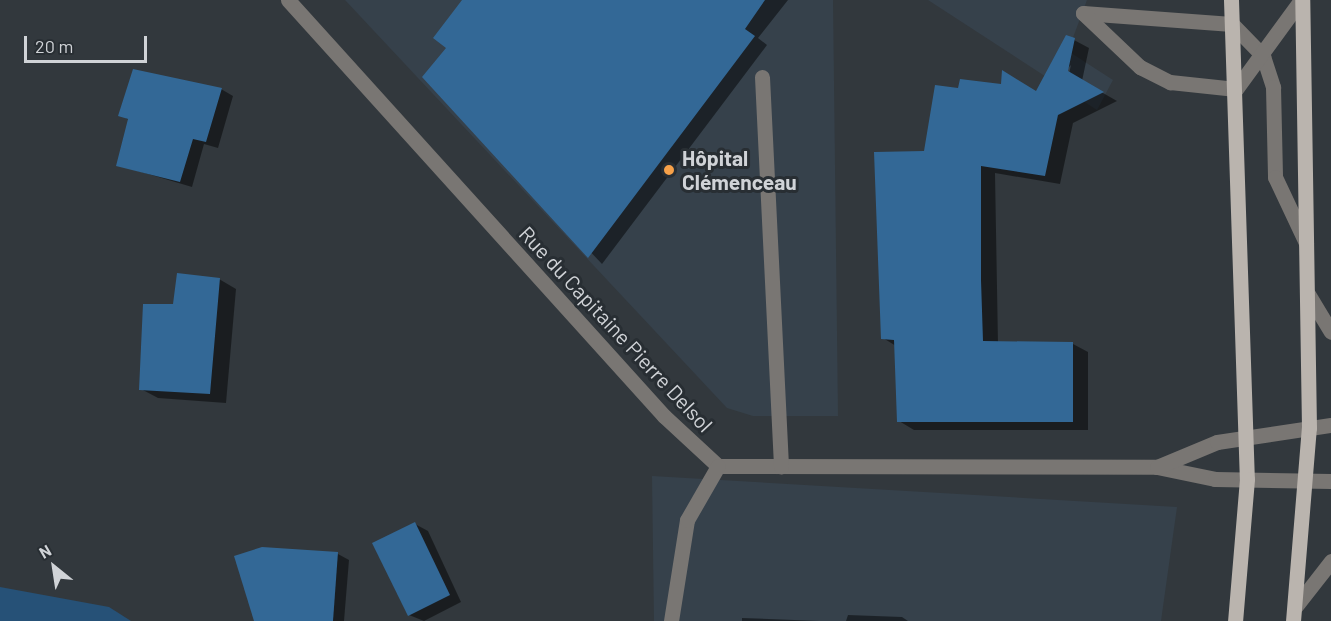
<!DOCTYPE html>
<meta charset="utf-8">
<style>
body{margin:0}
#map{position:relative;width:1331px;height:621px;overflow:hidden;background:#32383d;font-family:Barlow,sans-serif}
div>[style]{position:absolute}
.built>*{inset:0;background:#36414b}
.green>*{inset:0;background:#265177}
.shadow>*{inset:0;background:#0007}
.building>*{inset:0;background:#336896}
.minor>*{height:15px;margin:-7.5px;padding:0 7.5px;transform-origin:7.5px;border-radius:7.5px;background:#797673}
.major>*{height:15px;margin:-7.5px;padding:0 7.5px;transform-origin:7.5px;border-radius:7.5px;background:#bab4ae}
.dots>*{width:16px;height:16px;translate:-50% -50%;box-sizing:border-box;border:3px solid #282e33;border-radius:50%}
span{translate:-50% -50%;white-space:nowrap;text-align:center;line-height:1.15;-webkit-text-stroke:6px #282e33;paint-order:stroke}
.poi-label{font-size:21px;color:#d0d3d7;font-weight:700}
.left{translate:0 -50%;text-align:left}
.street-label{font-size:21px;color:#d0d3d7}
.north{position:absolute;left:24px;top:537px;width:60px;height:60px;-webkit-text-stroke:4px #282e33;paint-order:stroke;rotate:330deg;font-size:16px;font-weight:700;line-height:24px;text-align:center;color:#d0d3d7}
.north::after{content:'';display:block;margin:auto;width:21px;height:27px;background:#d0d3d7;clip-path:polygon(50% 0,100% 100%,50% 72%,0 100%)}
.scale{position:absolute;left:24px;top:36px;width:123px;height:27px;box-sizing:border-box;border:3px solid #d0d3d7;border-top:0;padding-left:8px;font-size:18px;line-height:21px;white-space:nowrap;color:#d0d3d7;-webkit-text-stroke:4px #282e33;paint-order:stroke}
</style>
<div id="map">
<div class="built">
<i style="clip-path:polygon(345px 0,833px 0,838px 416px,753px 416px,727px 408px)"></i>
<i style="clip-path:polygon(928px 0,1087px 0,1068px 51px,1113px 80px,1097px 110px)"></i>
<i style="clip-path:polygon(652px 476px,1177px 507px,1161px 621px,654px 621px)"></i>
</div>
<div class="green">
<i style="clip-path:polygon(0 587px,109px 607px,131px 621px,0 621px)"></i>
</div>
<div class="shadow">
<i style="clip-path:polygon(464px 0,788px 0,758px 38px,767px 45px,602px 264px,424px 77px,448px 48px)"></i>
<i style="clip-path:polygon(evenodd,1074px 40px,1089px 48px,1082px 81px,1117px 101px,1073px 123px,1060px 184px,995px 173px,998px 343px,1073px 344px,1088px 352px,1088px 430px,914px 430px,899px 421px,896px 346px,883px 338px,925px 152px,1037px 93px,1074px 40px,1071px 65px,1068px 78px,1067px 69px,1071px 65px)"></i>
<i style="clip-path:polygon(221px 89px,233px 96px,218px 148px,204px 144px,192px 187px,118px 165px,129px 120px,120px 115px)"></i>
<i style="clip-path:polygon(219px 279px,236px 289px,226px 403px,158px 398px,141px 389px)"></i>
<i style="clip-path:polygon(415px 524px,428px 531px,461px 602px,424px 621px,409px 615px)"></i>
<i style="clip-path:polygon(262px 548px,338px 554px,349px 560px,344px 621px,256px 621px)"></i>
<i style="clip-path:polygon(848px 615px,902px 617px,908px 621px,846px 621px)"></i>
<i style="clip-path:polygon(742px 618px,820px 621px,742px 621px)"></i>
</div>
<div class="building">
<i style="clip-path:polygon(462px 0,765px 0,745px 29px,755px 36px,588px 258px,422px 77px,446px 48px,433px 38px)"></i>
<i style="clip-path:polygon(1066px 35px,1075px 38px,1068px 71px,1104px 92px,1058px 115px,1045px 176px,981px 166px,981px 280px,983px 341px,1073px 342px,1073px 422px,897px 422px,894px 340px,881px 339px,874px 152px,924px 151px,935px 85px,958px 88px,960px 79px,1001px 84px,1002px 70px,1036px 91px)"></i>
<i style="clip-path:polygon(133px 69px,222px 88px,206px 142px,193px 139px,180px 182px,116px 166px,128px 119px,118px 116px)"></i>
<i style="clip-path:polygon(177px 273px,220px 278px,210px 394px,139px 390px,143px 304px,173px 304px)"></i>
<i style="clip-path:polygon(415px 522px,450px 595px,408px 616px,372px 543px)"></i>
<i style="clip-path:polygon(262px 547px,338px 552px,333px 621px,254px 621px,234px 556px)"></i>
</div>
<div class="minor">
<i style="left:288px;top:0;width:561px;rotate:47.89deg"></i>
<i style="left:664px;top:416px;width:74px;rotate:42.8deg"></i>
<i style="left:718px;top:466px;width:439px;rotate:0.1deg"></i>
<i style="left:1157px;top:467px;width:59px;rotate:11.7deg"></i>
<i style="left:1215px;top:479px;width:116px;rotate:1deg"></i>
<i style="left:1083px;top:13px;width:149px;rotate:4.2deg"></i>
<i style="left:1232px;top:24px;width:45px;rotate:45.9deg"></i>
<i style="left:1263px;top:56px;width:33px;rotate:72deg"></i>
<i style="left:1273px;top:87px;width:90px;rotate:88.7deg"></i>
<i style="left:1275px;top:177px;width:73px;rotate:64.8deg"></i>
<i style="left:1083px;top:13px;width:79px;rotate:43.5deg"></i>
<i style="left:1140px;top:67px;width:34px;rotate:27deg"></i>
<i style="left:1170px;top:82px;width:66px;rotate:6.1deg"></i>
<i style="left:1236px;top:89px;width:110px;rotate:-53.9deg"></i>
<i style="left:762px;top:77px;width:390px;rotate:87.2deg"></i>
<i style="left:1308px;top:294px;width:44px;rotate:58.8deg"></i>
<i style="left:1157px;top:467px;width:65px;rotate:-22.6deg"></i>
<i style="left:1217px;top:442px;width:115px;rotate:-8.5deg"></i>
<i style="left:1296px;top:606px;width:57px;rotate:-52.1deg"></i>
<i style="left:671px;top:621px;width:102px;rotate:-81deg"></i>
<i style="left:687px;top:520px;width:62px;rotate:-60.1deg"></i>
</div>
<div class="major">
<i style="left:1231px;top:0;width:479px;rotate:88.1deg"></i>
<i style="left:1247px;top:479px;width:143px;rotate:94.8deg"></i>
<i style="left:1293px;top:621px;width:194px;rotate:-85.3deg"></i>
<i style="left:1309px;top:428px;width:428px;rotate:-90.9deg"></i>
</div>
<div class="dots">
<i style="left:669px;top:170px;background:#f7a149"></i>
</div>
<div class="poi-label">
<span class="left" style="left:682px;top:170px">Hôpital<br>Clémenceau</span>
</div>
<div class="street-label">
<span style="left:616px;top:329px;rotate:47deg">Rue du Capitaine Pierre Delsol</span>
</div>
<div class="north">N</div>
<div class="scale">20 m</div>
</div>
